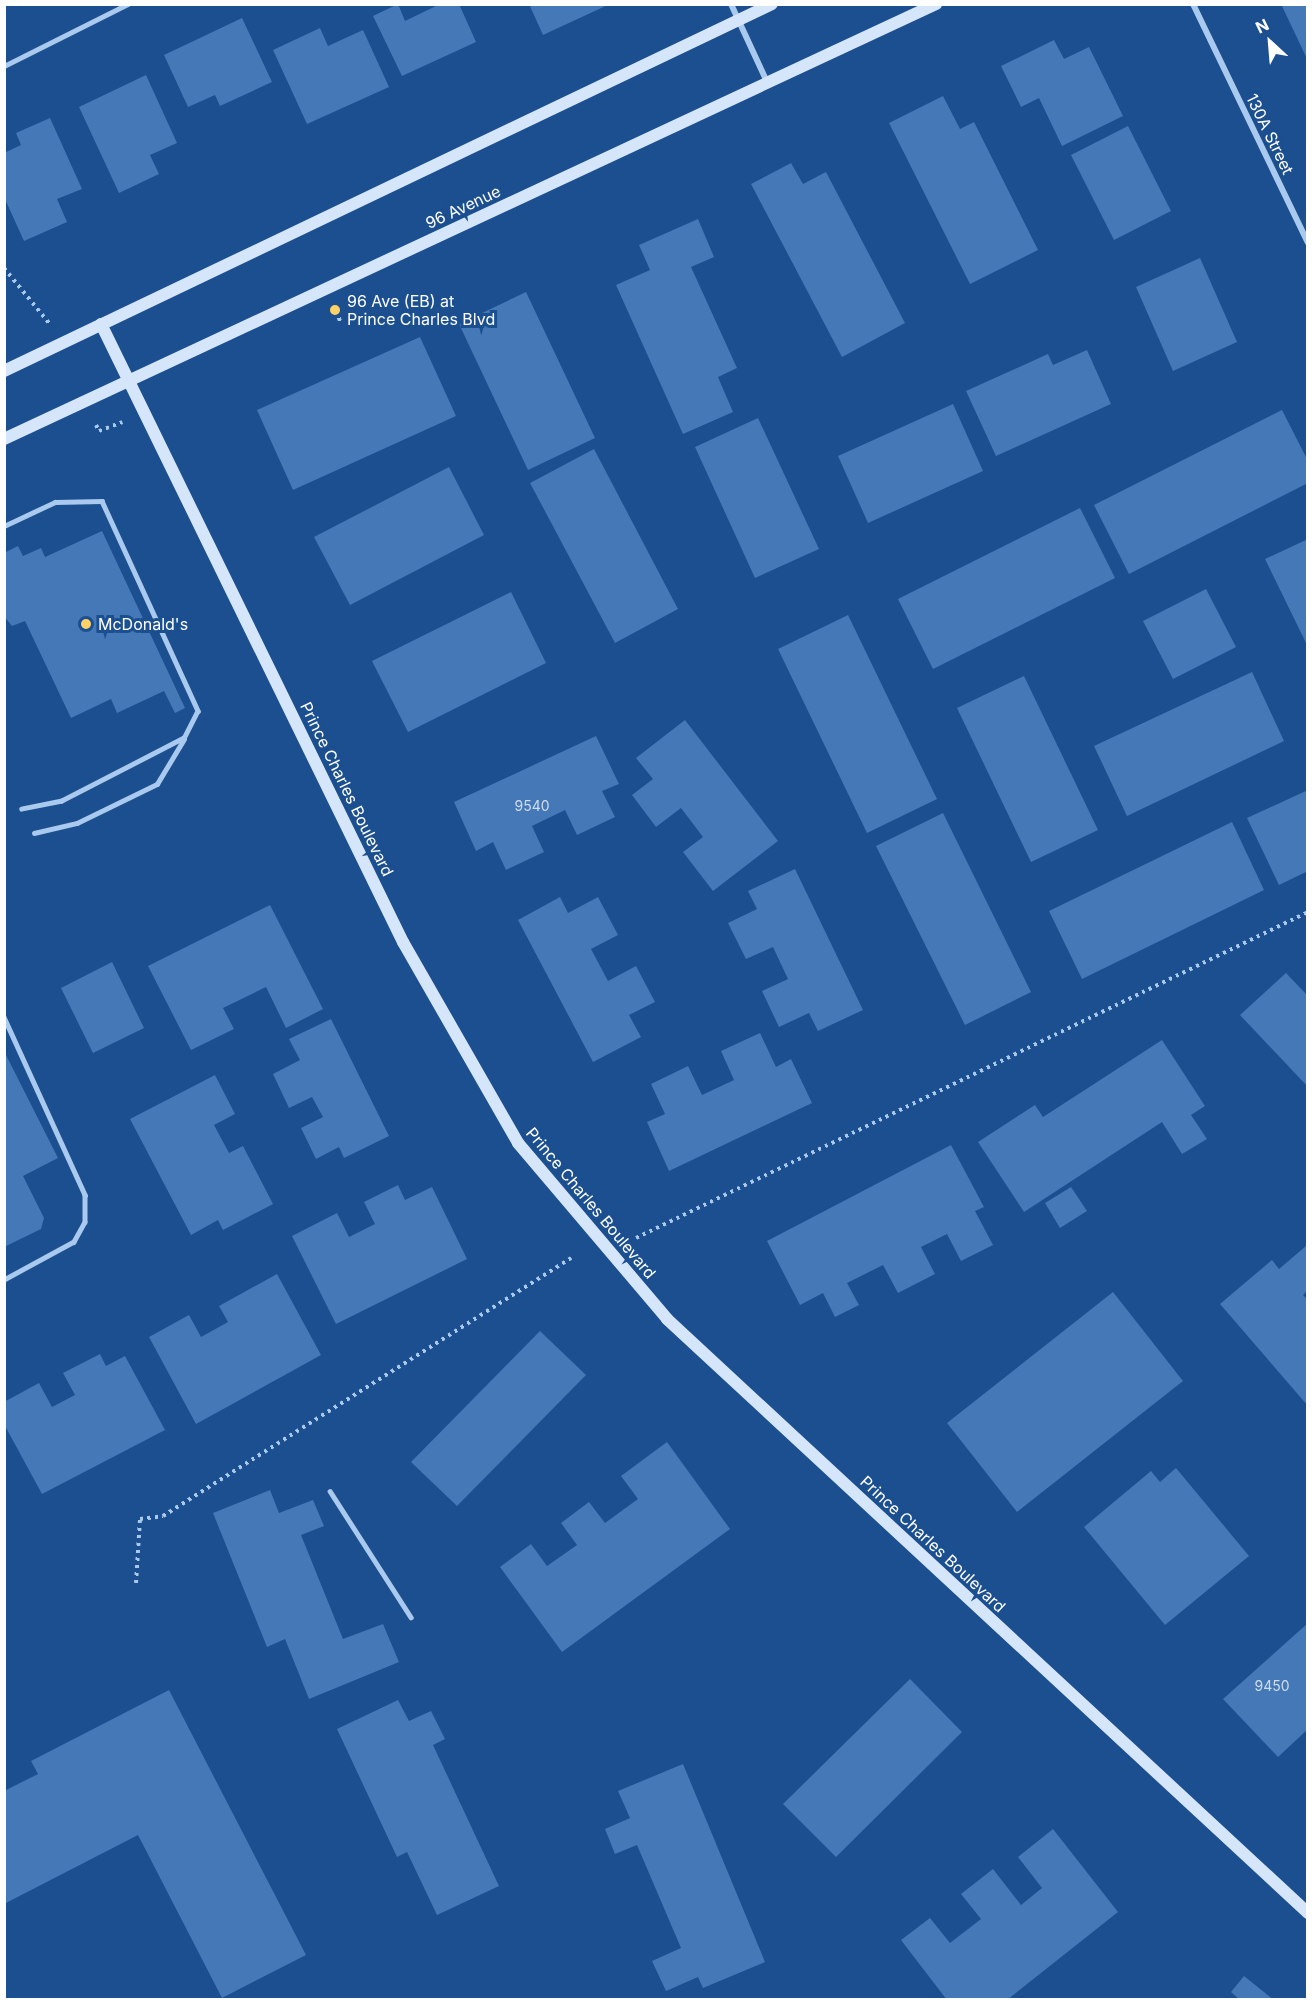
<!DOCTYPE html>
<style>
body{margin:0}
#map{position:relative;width:1312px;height:2004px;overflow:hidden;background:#1b4f8f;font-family:Inter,sans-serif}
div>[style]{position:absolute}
.building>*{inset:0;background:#4478b7}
.path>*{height:4px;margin-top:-2px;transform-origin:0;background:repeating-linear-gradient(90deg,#a9c9ee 0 3px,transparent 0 7.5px)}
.lane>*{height:4.5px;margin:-2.25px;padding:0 2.25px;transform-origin:2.25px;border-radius:2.25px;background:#a9c9ee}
.street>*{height:6px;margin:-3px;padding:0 3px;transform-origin:3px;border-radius:3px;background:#a9c9ee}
.secondary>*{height:12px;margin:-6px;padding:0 6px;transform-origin:6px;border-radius:6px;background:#d6e6fa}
.dots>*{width:16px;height:16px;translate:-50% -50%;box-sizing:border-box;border:3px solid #1b4f8f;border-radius:50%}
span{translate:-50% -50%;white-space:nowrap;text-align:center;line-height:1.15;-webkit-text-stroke:6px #1b4f8f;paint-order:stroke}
.number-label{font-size:14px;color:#d0dded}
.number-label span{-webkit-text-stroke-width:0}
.street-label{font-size:16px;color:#fff}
.poi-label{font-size:16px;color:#fff}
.left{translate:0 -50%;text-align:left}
.frame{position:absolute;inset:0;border:6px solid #fff;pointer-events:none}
.north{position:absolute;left:1240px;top:12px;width:60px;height:60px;-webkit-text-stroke:4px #1b4f8f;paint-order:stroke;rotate:334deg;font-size:16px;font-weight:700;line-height:24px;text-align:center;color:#fff}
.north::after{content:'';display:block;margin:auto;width:21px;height:27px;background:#fff;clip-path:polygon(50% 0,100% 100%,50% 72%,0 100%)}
</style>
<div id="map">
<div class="building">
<i style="clip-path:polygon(398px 4px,405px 21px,440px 4px,459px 4px,476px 42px,402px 76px,373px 16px)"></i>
<i style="clip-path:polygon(529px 4px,610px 4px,543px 35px)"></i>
<i style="clip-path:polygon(1281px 4px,1308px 4px,1308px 61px)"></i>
<i style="clip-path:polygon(242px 18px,272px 82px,220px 106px,215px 95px,188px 107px,164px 55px)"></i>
<i style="clip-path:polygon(320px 28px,328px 46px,363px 30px,389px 87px,307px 124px,273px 50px)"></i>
<i style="clip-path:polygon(1054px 40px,1064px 59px,1089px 47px,1123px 116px,1062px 146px,1039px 98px,1021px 107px,1001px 66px)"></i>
<i style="clip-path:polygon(146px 75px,177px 143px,150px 155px,159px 174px,119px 193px,79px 107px)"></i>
<i style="clip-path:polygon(943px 96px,960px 129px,974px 122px,1038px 250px,970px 284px,889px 123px)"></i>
<i style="clip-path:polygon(50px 118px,82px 189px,57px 199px,67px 222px,24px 241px,4px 197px,4px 153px,21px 145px,16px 133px)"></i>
<i style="clip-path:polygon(1128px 126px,1171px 211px,1114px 240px,1071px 155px)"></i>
<i style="clip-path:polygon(791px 163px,803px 184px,826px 172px,905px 323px,842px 357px,751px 184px)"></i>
<i style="clip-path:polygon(698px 219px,714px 257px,691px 267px,737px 368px,718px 377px,733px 412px,683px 434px,616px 285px,650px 270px,639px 245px)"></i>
<i style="clip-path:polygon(1200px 258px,1237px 342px,1173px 371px,1136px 287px)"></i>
<i style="clip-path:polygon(526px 292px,595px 438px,528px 470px,459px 324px)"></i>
<i style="clip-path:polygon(420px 337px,456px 416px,293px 490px,257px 410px)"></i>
<i style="clip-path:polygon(1087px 350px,1111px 404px,996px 456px,966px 391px,1048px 354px,1053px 365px)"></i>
<i style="clip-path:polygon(953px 404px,983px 471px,868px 523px,838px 456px)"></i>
<i style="clip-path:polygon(1282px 410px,1308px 461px,1308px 483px,1129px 574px,1094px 505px)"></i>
<i style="clip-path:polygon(758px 418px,819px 549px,755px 578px,695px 447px)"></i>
<i style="clip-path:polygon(594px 449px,678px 609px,615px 643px,530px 483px)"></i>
<i style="clip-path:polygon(449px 467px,484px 535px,350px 605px,314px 537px)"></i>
<i style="clip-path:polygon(1080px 508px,1115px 578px,933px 669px,898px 599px)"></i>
<i style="clip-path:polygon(102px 531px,185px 708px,175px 713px,164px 691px,117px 713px,111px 699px,71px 718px,25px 621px,12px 626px,4px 616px,4px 553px,18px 546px,23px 556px,41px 548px,45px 557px)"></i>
<i style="clip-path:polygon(1308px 539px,1308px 647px,1265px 559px)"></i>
<i style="clip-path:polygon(1206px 589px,1236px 647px,1173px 679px,1143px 621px)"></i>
<i style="clip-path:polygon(511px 592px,546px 663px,408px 732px,372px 661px)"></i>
<i style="clip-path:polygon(848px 615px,937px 799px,867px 833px,778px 649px)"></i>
<i style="clip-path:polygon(1252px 672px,1284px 741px,1127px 816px,1094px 746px)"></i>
<i style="clip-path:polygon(1024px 676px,1098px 830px,1031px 862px,957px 708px)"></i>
<i style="clip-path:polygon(685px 720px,778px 841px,713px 891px,683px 852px,703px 837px,681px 808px,656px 827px,632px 795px,653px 779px,636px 758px)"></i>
<i style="clip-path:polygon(596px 736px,619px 784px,602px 791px,615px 817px,577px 835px,565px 810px,532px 826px,544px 852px,506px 870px,493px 842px,476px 851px,454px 802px)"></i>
<i style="clip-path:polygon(1308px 790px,1308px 871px,1279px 885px,1247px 818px)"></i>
<i style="clip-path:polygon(943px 813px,1031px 992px,965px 1025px,876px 846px)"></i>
<i style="clip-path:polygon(1232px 822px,1264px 890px,1082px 979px,1049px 911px)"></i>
<i style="clip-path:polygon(795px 869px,863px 1010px,818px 1031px,809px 1013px,779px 1027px,762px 991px,788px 979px,773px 947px,746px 959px,728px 923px,757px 909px,748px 891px)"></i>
<i style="clip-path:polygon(560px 897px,568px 913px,598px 897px,618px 935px,591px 949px,608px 981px,636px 966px,655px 1002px,629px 1015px,641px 1037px,593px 1062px,518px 920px)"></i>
<i style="clip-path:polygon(270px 905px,323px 1009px,286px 1028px,266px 987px,223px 1008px,234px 1029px,191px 1050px,148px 966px)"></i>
<i style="clip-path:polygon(112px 962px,144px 1028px,93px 1053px,61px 988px)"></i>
<i style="clip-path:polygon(1286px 973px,1308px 996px,1308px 1087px,1240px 1015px)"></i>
<i style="clip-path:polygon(331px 1019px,389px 1136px,344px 1158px,339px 1147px,316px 1159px,301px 1128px,323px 1117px,312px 1097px,289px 1108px,273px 1074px,300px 1060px,289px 1039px)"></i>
<i style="clip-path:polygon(760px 1033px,776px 1067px,791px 1059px,812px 1103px,669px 1171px,647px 1122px,665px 1114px,651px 1084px,688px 1066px,702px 1095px,734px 1080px,721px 1051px)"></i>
<i style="clip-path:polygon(1162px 1040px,1205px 1106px,1191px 1115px,1207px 1139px,1182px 1154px,1162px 1122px,1024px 1212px,978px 1142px,1035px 1105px,1043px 1117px)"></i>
<i style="clip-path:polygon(4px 1051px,58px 1158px,23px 1176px,44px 1218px,41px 1229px,4px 1247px)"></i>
<i style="clip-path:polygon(215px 1075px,235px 1114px,214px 1125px,229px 1153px,243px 1146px,273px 1204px,223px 1230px,218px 1220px,191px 1235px,130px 1119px)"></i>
<i style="clip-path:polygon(951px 1145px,984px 1207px,975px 1211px,993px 1245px,961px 1261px,947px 1234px,921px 1247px,935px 1274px,898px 1293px,883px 1265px,847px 1283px,859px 1305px,835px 1317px,823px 1293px,800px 1305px,767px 1241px)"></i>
<i style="clip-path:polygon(398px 1185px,405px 1200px,432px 1187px,467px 1259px,336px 1324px,292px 1236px,337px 1213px,349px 1237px,375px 1224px,364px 1202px)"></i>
<i style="clip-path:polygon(1071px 1187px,1087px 1211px,1060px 1228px,1045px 1203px)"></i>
<i style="clip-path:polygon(1306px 1246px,1308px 1290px,1303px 1295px,1308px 1300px,1308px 1406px,1220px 1304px,1272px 1260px,1279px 1269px)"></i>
<i style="clip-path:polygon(277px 1274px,321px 1355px,196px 1424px,149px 1337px,189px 1315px,201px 1337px,228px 1322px,219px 1306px)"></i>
<i style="clip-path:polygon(1113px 1292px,1183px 1381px,1017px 1512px,947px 1423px)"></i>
<i style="clip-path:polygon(540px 1331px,586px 1375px,457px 1506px,411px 1462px)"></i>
<i style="clip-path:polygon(100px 1354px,106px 1366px,125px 1356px,165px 1430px,42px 1494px,4px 1424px,4px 1402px,39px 1383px,52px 1407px,75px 1395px,63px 1373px)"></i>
<i style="clip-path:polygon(667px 1442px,730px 1529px,562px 1652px,500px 1567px,531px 1544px,547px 1566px,577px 1545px,561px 1523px,589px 1502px,605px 1523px,638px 1499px,621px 1476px)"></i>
<i style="clip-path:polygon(1176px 1468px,1249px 1556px,1165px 1625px,1084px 1527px,1151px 1471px,1160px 1482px)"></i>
<i style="clip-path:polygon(270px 1490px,279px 1513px,313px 1500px,324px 1526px,301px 1535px,343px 1639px,383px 1624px,399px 1662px,309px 1699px,285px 1639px,267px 1647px,213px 1513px)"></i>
<i style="clip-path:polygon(1308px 1623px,1308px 1729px,1278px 1757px,1223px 1699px)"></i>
<i style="clip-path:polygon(910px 1679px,962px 1732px,836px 1857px,783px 1804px)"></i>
<i style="clip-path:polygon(169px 1690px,306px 1955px,222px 1998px,138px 1835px,4px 1904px,4px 1791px,38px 1774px,31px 1761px)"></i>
<i style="clip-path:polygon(398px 1700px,409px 1721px,431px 1711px,445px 1739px,433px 1745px,499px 1886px,437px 1915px,407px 1852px,397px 1857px,337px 1729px)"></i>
<i style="clip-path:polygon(683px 1764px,765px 1962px,703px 1988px,698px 1977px,666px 1991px,652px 1961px,681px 1948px,637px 1845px,615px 1854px,605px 1829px,630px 1818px,618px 1791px)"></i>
<i style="clip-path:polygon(1053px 1829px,1118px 1912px,1007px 2000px,947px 2000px,901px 1940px,930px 1918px,950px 1943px,981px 1919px,961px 1894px,993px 1869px,1021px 1905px,1042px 1888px,1018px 1857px)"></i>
<i style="clip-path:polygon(1244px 1976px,1274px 2000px,1240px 2000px,1231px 1992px)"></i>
</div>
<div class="path">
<i style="left:4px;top:268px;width:71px;rotate:50.7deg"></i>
<i style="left:336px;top:311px;width:11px;rotate:68deg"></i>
<i style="left:96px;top:425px;width:7px;rotate:63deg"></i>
<i style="left:99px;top:431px;width:25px;rotate:-21deg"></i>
<i style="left:636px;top:1238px;width:747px;rotate:-25.88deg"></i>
<i style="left:136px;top:1583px;width:64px;rotate:-86.4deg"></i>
<i style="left:140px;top:1519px;width:23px;rotate:-7deg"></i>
<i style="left:163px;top:1516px;width:483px;rotate:-32.3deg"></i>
</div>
<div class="lane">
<i style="left:4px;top:66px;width:139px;rotate:-26.6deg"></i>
<i style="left:4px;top:526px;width:56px;rotate:-25.2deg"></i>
<i style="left:55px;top:502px;width:47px;rotate:-1.2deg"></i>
<i style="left:102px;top:501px;width:231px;rotate:65.4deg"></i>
<i style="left:198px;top:711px;width:30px;rotate:117deg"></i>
<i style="left:184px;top:738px;width:137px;rotate:152.7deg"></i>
<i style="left:62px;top:801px;width:41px;rotate:168.7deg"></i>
<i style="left:34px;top:833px;width:44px;rotate:-13.1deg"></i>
<i style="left:77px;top:823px;width:89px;rotate:-26deg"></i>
<i style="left:157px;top:784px;width:52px;rotate:-59deg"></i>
<i style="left:4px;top:1017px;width:196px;rotate:65.5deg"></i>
<i style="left:85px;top:1195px;width:27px;rotate:90deg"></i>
<i style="left:85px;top:1222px;width:23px;rotate:119deg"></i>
<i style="left:74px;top:1242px;width:80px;rotate:151.5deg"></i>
<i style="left:330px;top:1491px;width:150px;rotate:57.3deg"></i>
</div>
<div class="street">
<i style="left:731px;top:4px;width:86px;rotate:65.2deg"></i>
<i style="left:1193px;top:4px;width:265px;rotate:64.3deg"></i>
</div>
<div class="secondary">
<i style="left:101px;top:324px;width:688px;rotate:63.96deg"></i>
<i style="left:403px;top:942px;width:232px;rotate:60.2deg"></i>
<i style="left:518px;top:1143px;width:231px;rotate:49.7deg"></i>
<i style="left:667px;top:1319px;width:874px;rotate:42.82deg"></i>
<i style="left:4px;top:371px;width:851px;rotate:-25.54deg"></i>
<i style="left:4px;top:439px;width:1029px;rotate:-25.02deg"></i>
</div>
<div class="dots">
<i style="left:335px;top:310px;background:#ffd166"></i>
<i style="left:86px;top:624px;background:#ffd166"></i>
</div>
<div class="number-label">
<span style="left:532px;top:806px">9540</span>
<span style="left:1272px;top:1686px">9450</span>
</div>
<div class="street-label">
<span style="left:1270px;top:134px;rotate:64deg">130A Street</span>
<span style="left:463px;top:207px;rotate:-25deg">96 Avenue</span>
<span style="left:347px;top:789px;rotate:64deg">Prince Charles Boulevard</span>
<span style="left:591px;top:1203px;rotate:50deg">Prince Charles Boulevard</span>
<span style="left:933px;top:1544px;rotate:43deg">Prince Charles Boulevard</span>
</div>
<div class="poi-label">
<span class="left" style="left:347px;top:310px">96 Ave (EB) at<br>Prince Charles Blvd</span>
<span class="left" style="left:98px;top:624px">McDonald's</span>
</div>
<div class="frame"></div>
<div class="north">N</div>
</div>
